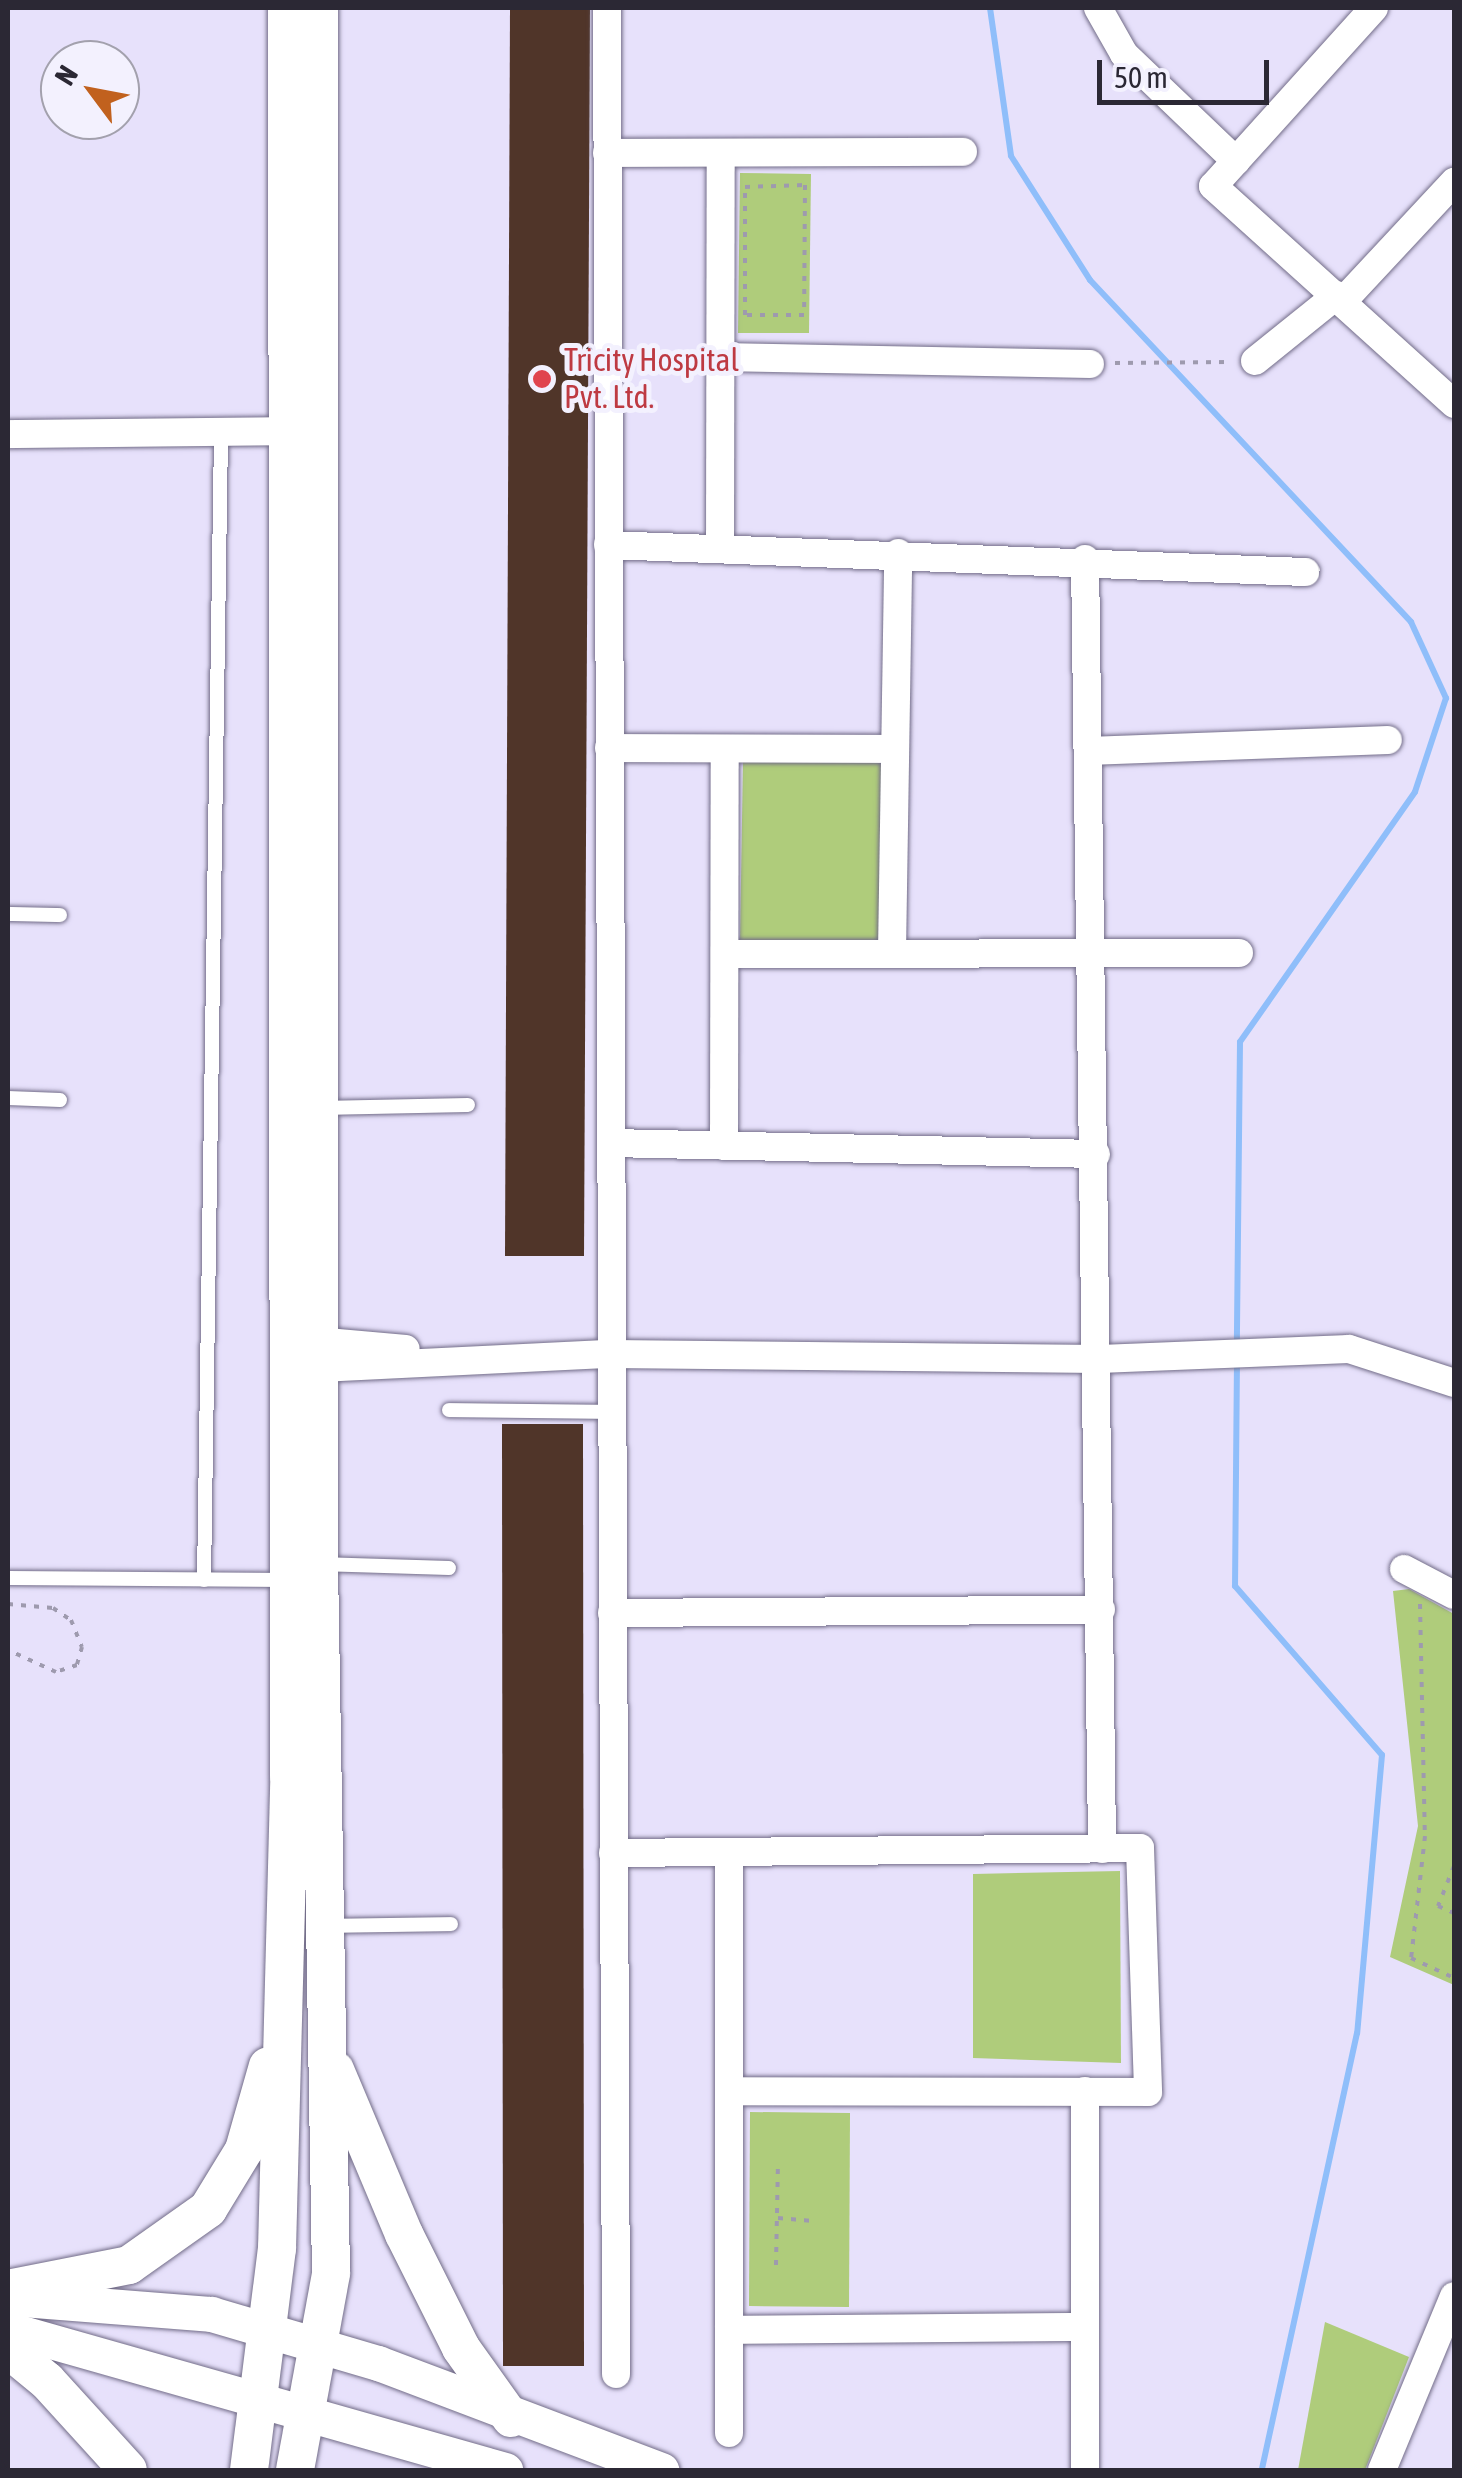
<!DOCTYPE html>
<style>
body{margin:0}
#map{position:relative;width:1462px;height:2478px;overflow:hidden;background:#e7e1fb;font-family:"Asap Condensed",sans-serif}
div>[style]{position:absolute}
.green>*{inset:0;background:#afcc7b}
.stream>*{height:6px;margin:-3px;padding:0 3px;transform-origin:3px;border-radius:3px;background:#8fbefa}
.building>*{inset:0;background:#503529}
.path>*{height:4px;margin-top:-2px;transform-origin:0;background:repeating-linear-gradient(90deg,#9e9aae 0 5px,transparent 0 13px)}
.roads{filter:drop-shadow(0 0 2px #726c88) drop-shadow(0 0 2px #726c88)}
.service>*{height:14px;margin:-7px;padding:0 7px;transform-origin:7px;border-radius:7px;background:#fff}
.minor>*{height:28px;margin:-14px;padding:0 14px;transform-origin:14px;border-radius:14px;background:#fff}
.tertiary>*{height:35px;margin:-17.5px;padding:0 17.5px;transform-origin:17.5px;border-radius:17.5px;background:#fff}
.secondary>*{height:38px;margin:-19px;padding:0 19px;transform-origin:19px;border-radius:19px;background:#fff}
.dots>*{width:28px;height:28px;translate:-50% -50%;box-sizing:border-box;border:5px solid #f3f1fe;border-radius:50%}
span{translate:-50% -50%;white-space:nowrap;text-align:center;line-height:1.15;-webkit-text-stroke:10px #f3f1fe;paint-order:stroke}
.health-label{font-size:32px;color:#be3a42}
.left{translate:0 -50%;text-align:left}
.frame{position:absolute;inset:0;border:10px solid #2b2834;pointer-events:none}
.north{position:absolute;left:40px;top:40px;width:100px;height:100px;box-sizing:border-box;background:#f3f1fe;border:2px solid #a3a1ad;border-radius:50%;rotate:302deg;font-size:28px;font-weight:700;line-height:40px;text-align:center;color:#2b2834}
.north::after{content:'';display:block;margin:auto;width:35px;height:45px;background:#c1611e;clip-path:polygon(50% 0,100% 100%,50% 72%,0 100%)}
.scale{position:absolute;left:1097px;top:60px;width:172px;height:45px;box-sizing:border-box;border:5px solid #2b2834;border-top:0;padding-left:12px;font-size:30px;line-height:35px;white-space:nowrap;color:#2b2834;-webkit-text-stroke:8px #f3f1fe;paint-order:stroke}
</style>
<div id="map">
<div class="green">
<i style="clip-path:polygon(740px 173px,811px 174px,809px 333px,738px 333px)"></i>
<i style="clip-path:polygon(743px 761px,884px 762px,881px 941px,740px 940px)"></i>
<i style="clip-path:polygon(1409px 1589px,1454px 1614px,1454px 1985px,1390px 1957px,1418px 1826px,1393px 1591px)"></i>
<i style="clip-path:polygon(1120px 1871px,1121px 2063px,973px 2058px,973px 1874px)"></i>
<i style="clip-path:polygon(750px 2112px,850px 2113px,849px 2307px,749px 2306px)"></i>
<i style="clip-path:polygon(1325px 2322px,1409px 2357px,1365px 2470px,1298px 2470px)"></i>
</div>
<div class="stream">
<i style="left:990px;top:8px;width:149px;rotate:81.9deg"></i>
<i style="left:1011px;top:156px;width:147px;rotate:57.5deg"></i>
<i style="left:1090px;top:280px;width:469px;rotate:46.8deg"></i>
<i style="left:1411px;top:622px;width:84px;rotate:65.3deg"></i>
<i style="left:1446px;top:698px;width:99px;rotate:108.3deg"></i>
<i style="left:1415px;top:792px;width:305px;rotate:125deg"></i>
<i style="left:1240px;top:1042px;width:305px;rotate:90.6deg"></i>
<i style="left:1237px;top:1359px;width:227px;rotate:90.5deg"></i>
<i style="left:1235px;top:1586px;width:224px;rotate:49deg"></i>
<i style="left:1382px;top:1755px;width:279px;rotate:95.1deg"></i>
<i style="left:1357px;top:2033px;width:447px;rotate:102.3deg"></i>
</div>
<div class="building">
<i style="clip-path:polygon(510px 8px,590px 8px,584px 1256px,505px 1256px)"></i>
<i style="clip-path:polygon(502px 1424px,583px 1424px,584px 2366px,503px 2366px)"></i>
</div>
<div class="path">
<i style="left:805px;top:185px;width:130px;rotate:90.4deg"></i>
<i style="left:804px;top:315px;width:59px;rotate:180deg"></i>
<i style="left:745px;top:315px;width:128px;rotate:-90deg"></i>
<i style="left:745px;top:187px;width:60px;rotate:-1.9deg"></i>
<i style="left:1115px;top:363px;width:115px;rotate:-0.5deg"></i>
<i style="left:8px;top:1604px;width:45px;rotate:5.1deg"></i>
<i style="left:53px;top:1608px;width:22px;rotate:34deg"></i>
<i style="left:71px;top:1620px;width:29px;rotate:68deg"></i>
<i style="left:82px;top:1647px;width:19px;rotate:106deg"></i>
<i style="left:77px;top:1665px;width:22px;rotate:162deg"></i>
<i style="left:56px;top:1672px;width:53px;rotate:-155.4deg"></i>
<i style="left:1420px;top:1604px;width:232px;rotate:88.8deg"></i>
<i style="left:1425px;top:1836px;width:123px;rotate:96.5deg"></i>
<i style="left:1411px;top:1958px;width:47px;rotate:24.9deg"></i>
<i style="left:1454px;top:1866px;width:43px;rotate:111.8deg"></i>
<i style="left:1438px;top:1906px;width:17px;rotate:24deg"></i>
<i style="left:778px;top:2218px;width:38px;rotate:5deg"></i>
<i style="left:776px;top:2265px;width:102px;rotate:-88.9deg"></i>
</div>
<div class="roads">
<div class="service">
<i style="left:8px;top:914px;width:52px;rotate:1.1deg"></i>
<i style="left:8px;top:1098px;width:52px;rotate:2.2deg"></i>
<i style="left:320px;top:1108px;width:148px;rotate:-1.2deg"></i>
<i style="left:449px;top:1410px;width:162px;rotate:0.7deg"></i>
<i style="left:319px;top:1564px;width:130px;rotate:1.8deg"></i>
<i style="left:8px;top:1578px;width:280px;rotate:0.4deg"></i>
<i style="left:204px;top:1580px;width:1148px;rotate:-89.15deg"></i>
<i style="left:327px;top:1926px;width:124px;rotate:-0.9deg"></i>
</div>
<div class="minor">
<i style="left:607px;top:8px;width:2366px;rotate:89.78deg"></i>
<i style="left:1098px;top:8px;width:53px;rotate:60.5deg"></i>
<i style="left:1124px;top:54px;width:155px;rotate:43.7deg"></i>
<i style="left:1374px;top:8px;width:240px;rotate:132.1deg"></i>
<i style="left:1213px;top:186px;width:325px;rotate:42.1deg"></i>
<i style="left:607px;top:153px;width:356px;rotate:-0.2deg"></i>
<i style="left:1343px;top:301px;width:163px;rotate:-47deg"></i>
<i style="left:721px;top:357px;width:369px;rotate:1.1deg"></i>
<i style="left:1255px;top:361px;width:105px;rotate:-38.8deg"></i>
<i style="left:8px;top:434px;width:278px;rotate:-0.6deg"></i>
<i style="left:608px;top:545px;width:698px;rotate:2.22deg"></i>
<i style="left:720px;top:549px;width:393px;rotate:-89.9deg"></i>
<i style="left:1085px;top:559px;width:1290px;rotate:89.24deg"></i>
<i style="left:609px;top:748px;width:286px;rotate:0.2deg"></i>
<i style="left:1088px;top:751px;width:300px;rotate:-2.1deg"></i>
<i style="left:892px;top:953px;width:400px;rotate:-89.1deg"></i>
<i style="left:725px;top:954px;width:514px;rotate:-0.11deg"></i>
<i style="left:611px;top:1143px;width:485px;rotate:1.3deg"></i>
<i style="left:724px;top:1146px;width:397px;rotate:-89.9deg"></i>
<i style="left:304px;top:1340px;width:102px;rotate:5deg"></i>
<i style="left:299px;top:1369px;width:312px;rotate:-2.8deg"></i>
<i style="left:611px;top:1354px;width:489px;rotate:0.6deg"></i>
<i style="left:1100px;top:1359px;width:249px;rotate:-2.3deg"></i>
<i style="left:1349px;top:1349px;width:110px;rotate:17.9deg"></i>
<i style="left:1404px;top:1569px;width:56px;rotate:27.5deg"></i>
<i style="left:612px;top:1613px;width:489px;rotate:-0.4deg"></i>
<i style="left:613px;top:1853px;width:527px;rotate:-0.54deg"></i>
<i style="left:1140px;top:1848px;width:244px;rotate:88.1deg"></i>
<i style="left:1148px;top:2092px;width:419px;rotate:-179.9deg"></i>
<i style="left:729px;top:1853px;width:580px;rotate:90deg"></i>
<i style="left:729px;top:2330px;width:355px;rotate:-0.5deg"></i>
<i style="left:1085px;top:2470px;width:379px;rotate:-90deg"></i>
<i style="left:1382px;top:2470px;width:188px;rotate:-67.5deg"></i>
</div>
<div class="tertiary">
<i style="left:8px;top:2298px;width:204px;rotate:4.5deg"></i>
<i style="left:211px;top:2314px;width:174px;rotate:16.4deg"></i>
<i style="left:378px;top:2363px;width:303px;rotate:20.7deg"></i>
<i style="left:8px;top:2329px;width:517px;rotate:15.84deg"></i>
</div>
<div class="secondary">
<i style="left:335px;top:2070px;width:178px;rotate:67.2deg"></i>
<i style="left:404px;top:2234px;width:127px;rotate:63.4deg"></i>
<i style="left:461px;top:2348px;width:86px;rotate:54.5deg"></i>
<i style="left:8px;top:2289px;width:123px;rotate:-11.2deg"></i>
<i style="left:129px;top:2265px;width:97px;rotate:-35.3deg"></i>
<i style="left:208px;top:2209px;width:69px;rotate:-58.6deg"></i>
<i style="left:244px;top:2150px;width:87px;rotate:-74.1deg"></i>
<i style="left:8px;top:2349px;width:50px;rotate:39.4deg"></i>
<i style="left:47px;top:2381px;width:120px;rotate:47.7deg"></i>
<i style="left:249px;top:2470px;width:223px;rotate:-82.8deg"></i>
<i style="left:277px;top:2249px;width:473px;rotate:-88.5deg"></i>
<i style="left:289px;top:1776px;width:1768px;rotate:-90.06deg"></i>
<i style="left:295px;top:2470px;width:200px;rotate:-79.6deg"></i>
<i style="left:331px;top:2273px;width:709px;rotate:-90.97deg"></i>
<i style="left:319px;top:1564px;width:1556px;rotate:-90deg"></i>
</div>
</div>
<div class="dots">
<i style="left:542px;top:379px;background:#e0444e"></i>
</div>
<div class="health-label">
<span class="left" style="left:564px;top:379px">Tricity Hospital<br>Pvt. Ltd.</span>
</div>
<div class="frame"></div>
<div class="north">N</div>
<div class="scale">50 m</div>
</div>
